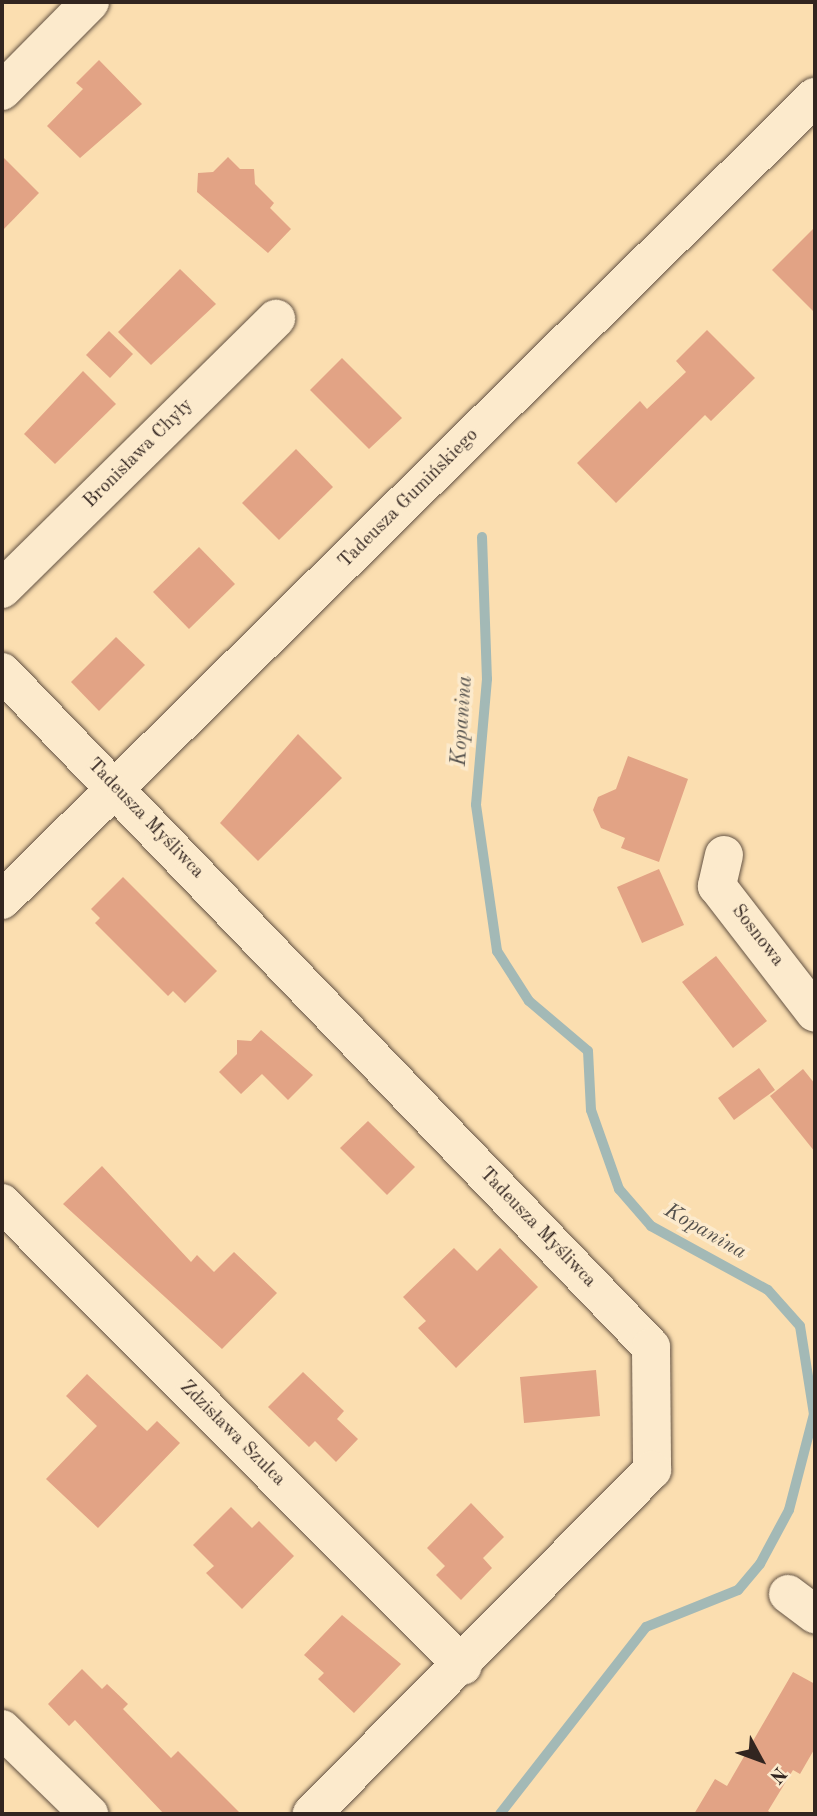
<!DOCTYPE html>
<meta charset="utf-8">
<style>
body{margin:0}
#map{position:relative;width:817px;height:1816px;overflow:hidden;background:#fbdeb0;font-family:"Old Standard TT",serif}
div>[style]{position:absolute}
.stream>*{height:10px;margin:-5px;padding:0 5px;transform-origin:5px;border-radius:5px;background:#a3b9b6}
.building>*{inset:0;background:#e2a385}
.roads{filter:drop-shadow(0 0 2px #645344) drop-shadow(0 0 2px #645344)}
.minor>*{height:38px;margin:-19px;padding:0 19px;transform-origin:19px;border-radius:19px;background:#fceacc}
span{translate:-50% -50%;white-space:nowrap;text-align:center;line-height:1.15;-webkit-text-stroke:7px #fceacc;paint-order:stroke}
.street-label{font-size:19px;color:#322520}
.water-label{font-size:21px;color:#54514d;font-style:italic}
.frame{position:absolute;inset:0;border:4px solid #322520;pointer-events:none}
.north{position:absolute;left:726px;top:1725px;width:70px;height:70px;-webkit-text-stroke:5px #fceacc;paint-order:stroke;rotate:131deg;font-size:19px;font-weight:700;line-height:28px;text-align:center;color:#322520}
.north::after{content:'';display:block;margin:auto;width:24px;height:32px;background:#322520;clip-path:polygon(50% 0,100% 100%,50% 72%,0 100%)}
</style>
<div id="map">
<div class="stream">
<i style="left:482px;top:537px;width:142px;rotate:88deg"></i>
<i style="left:487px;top:679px;width:126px;rotate:95deg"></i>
<i style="left:476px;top:805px;width:148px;rotate:81.8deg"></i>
<i style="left:497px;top:951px;width:59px;rotate:57.4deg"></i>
<i style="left:529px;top:1001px;width:77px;rotate:40.3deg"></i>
<i style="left:588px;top:1051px;width:59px;rotate:87.1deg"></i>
<i style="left:591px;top:1110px;width:84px;rotate:70.5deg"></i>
<i style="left:619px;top:1189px;width:49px;rotate:49.1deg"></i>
<i style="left:651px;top:1226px;width:133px;rotate:28.7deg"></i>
<i style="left:768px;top:1290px;width:48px;rotate:48.4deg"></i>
<i style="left:800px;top:1326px;width:89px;rotate:81deg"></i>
<i style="left:814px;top:1414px;width:99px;rotate:104.6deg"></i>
<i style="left:789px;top:1510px;width:61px;rotate:118.2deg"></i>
<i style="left:760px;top:1564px;width:34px;rotate:130deg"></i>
<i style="left:738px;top:1590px;width:99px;rotate:158.1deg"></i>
<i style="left:646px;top:1627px;width:237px;rotate:128deg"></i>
</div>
<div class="building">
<i style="clip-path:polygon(99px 60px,142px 104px,80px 158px,47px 126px,83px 89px,76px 83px)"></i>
<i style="clip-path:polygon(2px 156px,39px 193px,2px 231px)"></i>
<i style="clip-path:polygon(228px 157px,240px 169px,254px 169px,255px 184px,274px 203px,270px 208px,291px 229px,268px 253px,197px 192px,198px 173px,213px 172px)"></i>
<i style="clip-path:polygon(815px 227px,815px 313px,772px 270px)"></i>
<i style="clip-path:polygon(180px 269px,216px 304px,151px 365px,118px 332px)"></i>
<i style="clip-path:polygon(707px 330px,755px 378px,711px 421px,705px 415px,616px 503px,577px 463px,640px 401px,647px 409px,686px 372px,676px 361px)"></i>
<i style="clip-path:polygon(109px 331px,133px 354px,110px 378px,86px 355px)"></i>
<i style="clip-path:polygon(342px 358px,402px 418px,369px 449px,310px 390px)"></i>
<i style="clip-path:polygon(83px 371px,116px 404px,55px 464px,24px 434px)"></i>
<i style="clip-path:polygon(296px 449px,333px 487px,279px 540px,242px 503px)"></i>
<i style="clip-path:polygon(199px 547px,235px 584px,189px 629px,153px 592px)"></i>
<i style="clip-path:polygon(116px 637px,145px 665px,99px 711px,71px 682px)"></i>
<i style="clip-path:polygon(298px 734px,342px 778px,258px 861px,220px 823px)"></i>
<i style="clip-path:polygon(628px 756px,688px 779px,659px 862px,621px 848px,625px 838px,601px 828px,593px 810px,598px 797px,616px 789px)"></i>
<i style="clip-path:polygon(659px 869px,684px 925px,642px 943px,617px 887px)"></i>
<i style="clip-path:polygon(123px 877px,217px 971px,185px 1003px,173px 991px,168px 996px,95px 923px,100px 918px,91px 909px)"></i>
<i style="clip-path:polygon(716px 956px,767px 1021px,733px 1048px,682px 982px)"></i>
<i style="clip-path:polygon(261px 1030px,313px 1075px,288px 1100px,262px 1074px,241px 1094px,219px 1072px,237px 1054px,237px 1040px,251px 1041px)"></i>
<i style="clip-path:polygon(759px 1068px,775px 1090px,734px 1120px,718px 1098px)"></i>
<i style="clip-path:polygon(803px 1069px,815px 1084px,815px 1152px,770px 1096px)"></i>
<i style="clip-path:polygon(368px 1121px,415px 1167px,387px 1195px,340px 1148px)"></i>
<i style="clip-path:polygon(102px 1166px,191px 1262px,197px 1255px,214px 1272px,234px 1252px,277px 1293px,222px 1349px,63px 1204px)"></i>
<i style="clip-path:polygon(454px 1248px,477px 1271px,500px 1248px,538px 1287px,456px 1368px,418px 1328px,426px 1321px,403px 1297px)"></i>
<i style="clip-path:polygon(596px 1370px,600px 1416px,524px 1423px,520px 1377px)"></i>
<i style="clip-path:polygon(303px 1372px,344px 1411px,337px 1419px,358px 1439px,336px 1462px,315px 1441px,309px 1447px,268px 1407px)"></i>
<i style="clip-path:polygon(87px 1374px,147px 1431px,157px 1421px,180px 1443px,98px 1528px,46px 1479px,97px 1426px,66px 1396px)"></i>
<i style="clip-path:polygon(471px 1503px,504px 1537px,483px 1558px,492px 1568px,461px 1600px,436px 1575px,445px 1566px,427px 1548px)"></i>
<i style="clip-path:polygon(231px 1507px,252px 1528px,259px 1521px,294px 1556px,242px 1609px,206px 1573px,214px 1566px,193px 1545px)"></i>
<i style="clip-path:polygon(342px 1615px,401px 1664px,354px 1713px,318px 1679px,324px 1673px,304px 1655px)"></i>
<i style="clip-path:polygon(82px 1669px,102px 1689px,107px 1684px,128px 1704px,123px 1709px,171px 1758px,178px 1751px,241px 1814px,164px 1814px,75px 1720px,69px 1726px,48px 1704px)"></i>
<i style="clip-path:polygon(793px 1672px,815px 1684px,815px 1748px,800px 1774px,793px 1770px,768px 1811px,773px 1814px,694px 1814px,715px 1779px,727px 1786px)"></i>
</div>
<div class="roads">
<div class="minor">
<i style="left:2px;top:91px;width:125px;rotate:-45.3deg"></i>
<i style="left:2px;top:589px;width:385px;rotate:-44.6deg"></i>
<i style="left:2px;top:672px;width:936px;rotate:46.12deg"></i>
<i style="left:651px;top:1347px;width:123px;rotate:89.5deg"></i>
<i style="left:652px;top:1470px;width:484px;rotate:134.7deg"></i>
<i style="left:724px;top:855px;width:32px;rotate:103deg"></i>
<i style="left:717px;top:886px;width:160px;rotate:52.3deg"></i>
<i style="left:2px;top:900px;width:1143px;rotate:-44.65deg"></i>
<i style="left:2px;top:1203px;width:653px;rotate:45.12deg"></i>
<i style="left:788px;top:1594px;width:34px;rotate:37deg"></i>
<i style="left:2px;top:1729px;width:122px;rotate:44.3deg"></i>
</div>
</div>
<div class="street-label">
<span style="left:139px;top:454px;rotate:-45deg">Bronisława Chyły</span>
<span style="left:409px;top:499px;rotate:-45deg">Tadeusza Gumińskiego</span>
<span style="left:145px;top:819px;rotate:46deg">Tadeusza Myśliwca</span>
<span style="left:757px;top:936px;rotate:52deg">Sosnowa</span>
<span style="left:537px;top:1228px;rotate:46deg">Tadeusza Myśliwca</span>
<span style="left:232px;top:1434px;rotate:45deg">Zdzisława Szulca</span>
</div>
<div class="water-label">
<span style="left:463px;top:721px;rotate:-86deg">Kopanina</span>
<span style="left:705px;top:1232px;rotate:30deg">Kopanina</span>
</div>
<div class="frame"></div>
<div class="north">N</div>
</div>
